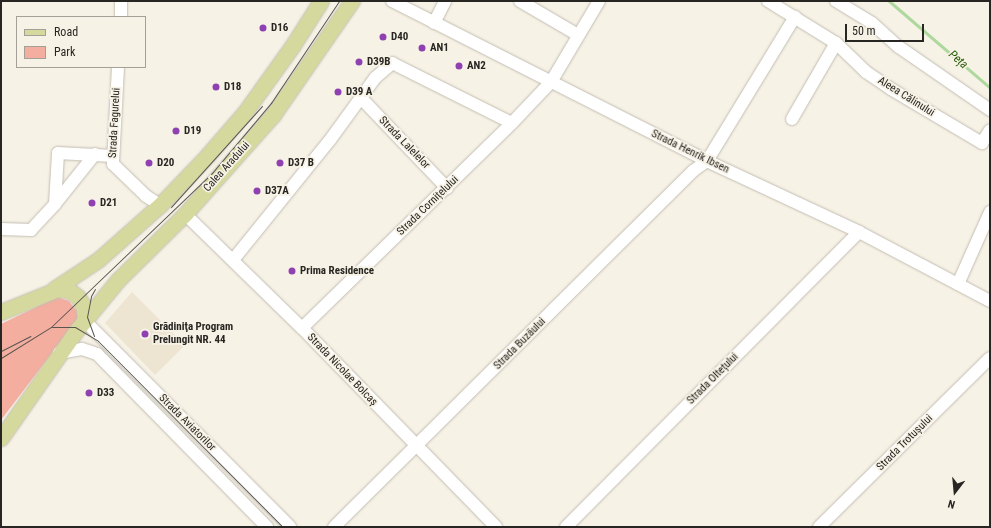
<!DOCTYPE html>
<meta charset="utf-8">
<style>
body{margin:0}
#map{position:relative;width:991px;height:528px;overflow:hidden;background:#f7f2e6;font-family:"Roboto Condensed",sans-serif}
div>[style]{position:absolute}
.built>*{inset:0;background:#eee4d2}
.green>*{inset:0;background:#f4ae9f}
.stream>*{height:3px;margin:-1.5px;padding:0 1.5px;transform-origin:1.5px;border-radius:1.5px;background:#aed89e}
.roads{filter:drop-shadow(0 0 1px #c2bdb2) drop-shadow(0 0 1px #c2bdb2)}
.minor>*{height:12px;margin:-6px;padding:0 6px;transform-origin:6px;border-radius:6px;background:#fff}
.major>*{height:15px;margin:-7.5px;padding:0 7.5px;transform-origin:7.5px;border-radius:7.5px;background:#d6d99d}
.tram>*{height:1px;margin:-0.5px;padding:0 0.5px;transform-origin:0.5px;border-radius:0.5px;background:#595650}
.dots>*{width:11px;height:11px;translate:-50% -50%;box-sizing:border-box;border:2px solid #f7f2e6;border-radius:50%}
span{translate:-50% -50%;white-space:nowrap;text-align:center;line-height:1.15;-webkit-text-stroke:3.5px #f7f2e6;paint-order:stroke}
.poi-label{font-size:11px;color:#282622;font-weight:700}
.left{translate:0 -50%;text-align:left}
.street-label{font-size:11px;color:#282622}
.water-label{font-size:12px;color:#265805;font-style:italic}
.frame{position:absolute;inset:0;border:2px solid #282622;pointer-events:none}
.legend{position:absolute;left:16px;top:16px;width:130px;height:52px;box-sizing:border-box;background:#f7f2e6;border:1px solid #a4a098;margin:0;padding:5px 7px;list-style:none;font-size:12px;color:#282622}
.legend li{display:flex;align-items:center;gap:8px;height:20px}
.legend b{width:20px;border:1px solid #a4a098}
.north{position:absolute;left:935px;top:472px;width:40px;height:40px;-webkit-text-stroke:3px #f7f2e6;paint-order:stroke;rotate:196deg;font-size:11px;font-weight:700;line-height:16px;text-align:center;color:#282622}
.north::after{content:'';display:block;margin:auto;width:14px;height:18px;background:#282622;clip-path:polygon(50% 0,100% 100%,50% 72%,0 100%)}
.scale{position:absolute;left:845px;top:24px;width:79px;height:18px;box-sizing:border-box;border:2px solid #282622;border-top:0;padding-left:5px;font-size:12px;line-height:14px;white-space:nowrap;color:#282622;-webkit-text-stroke:3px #f7f2e6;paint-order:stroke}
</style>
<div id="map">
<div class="built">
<i style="clip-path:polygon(132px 292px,185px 345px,155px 375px,105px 323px)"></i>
</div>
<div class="green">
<i style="clip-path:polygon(57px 297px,69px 301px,77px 311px,78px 319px,1px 420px,1px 324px)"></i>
</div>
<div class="stream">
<i style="left:889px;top:1px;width:133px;rotate:40.7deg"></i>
</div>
<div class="roads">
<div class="minor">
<i style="left:392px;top:1px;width:353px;rotate:26.9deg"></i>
<i style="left:707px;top:161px;width:168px;rotate:25deg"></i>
<i style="left:859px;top:232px;width:148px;rotate:27.8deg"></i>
<i style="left:520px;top:1px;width:67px;rotate:30.4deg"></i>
<i style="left:768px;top:1px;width:80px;rotate:31.7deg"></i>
<i style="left:836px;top:43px;width:42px;rotate:44deg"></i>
<i style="left:866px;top:72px;width:30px;rotate:34deg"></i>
<i style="left:891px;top:89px;width:106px;rotate:30.7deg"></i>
<i style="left:982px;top:143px;width:15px;rotate:-58deg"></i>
<i style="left:836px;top:1px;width:42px;rotate:31.4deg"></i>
<i style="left:872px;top:23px;width:36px;rotate:42deg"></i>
<i style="left:899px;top:47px;width:111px;rotate:34.7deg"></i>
<i style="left:121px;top:17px;width:16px;rotate:-90deg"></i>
<i style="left:434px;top:23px;width:25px;rotate:-63deg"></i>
<i style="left:118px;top:67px;width:97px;rotate:93deg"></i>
<i style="left:113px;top:164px;width:46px;rotate:44.1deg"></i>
<i style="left:146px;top:196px;width:17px;rotate:33deg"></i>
<i style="left:360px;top:97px;width:126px;rotate:46.3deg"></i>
<i style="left:792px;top:119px;width:88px;rotate:-59.9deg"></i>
<i style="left:55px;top:204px;width:64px;rotate:-51.3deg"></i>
<i style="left:185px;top:214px;width:163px;rotate:44.3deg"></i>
<i style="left:302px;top:328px;width:278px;rotate:45.7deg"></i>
<i style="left:1px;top:229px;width:30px;rotate:2deg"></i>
<i style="left:31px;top:230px;width:35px;rotate:-47deg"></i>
<i style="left:55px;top:204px;width:51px;rotate:-86.6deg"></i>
<i style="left:58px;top:153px;width:55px;rotate:3.1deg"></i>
<i style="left:233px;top:260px;width:154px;rotate:-51.1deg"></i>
<i style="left:330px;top:140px;width:77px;rotate:-54deg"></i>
<i style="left:375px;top:78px;width:23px;rotate:-41deg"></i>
<i style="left:392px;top:63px;width:134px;rotate:26.6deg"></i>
<i style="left:958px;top:284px;width:79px;rotate:-66deg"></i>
<i style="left:84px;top:320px;width:292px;rotate:45.1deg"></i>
<i style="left:302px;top:328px;width:293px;rotate:-44.3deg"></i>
<i style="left:512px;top:123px;width:57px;rotate:-46.4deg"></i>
<i style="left:551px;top:82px;width:94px;rotate:-59.3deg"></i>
<i style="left:59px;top:353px;width:23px;rotate:-10deg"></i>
<i style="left:82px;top:349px;width:16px;rotate:18deg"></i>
<i style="left:97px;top:354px;width:243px;rotate:45.5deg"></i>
<i style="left:334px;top:527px;width:506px;rotate:-44.76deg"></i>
<i style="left:693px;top:171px;width:17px;rotate:-36deg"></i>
<i style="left:707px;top:161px;width:169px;rotate:-58.6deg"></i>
<i style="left:566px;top:527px;width:416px;rotate:-45.2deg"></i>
<i style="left:819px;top:527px;width:240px;rotate:-44.7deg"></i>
</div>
<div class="major">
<i style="left:54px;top:289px;width:53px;rotate:-33.4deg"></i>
<i style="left:98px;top:260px;width:83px;rotate:-41.6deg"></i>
<i style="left:160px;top:205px;width:68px;rotate:-46.2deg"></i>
<i style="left:207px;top:156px;width:58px;rotate:-49.2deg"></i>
<i style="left:245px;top:112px;width:82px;rotate:-54.4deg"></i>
<i style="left:293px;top:45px;width:52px;rotate:-57.5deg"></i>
<i style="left:1px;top:312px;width:61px;rotate:-22deg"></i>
<i style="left:58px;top:289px;width:12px;rotate:9deg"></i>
<i style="left:70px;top:291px;width:10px;rotate:37deg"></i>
<i style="left:78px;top:297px;width:9px;rotate:58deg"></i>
<i style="left:83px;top:305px;width:14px;rotate:82deg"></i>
<i style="left:1px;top:438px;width:131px;rotate:-55deg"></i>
<i style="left:76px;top:331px;width:66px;rotate:-50.5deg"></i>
<i style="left:118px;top:280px;width:94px;rotate:-44.6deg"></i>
<i style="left:185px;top:214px;width:132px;rotate:-48.4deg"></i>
<i style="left:273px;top:115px;width:139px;rotate:-55.3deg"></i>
</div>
</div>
<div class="tram">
<i style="left:171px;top:207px;width:136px;rotate:-48deg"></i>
<i style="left:52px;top:327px;width:23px"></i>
<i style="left:75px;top:327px;width:27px;rotate:31deg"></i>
<i style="left:98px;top:341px;width:262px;rotate:45.2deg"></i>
<i style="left:94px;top:336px;width:20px;rotate:-110deg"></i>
<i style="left:87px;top:317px;width:21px;rotate:-79deg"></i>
<i style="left:91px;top:296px;width:8px;rotate:-60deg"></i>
<i style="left:1px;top:351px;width:33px;rotate:-27deg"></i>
<i style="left:1px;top:358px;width:59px;rotate:-31.8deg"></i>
<i style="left:51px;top:327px;width:223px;rotate:-43.7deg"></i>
<i style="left:212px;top:173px;width:92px;rotate:-49.9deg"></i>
<i style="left:271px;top:103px;width:123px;rotate:-56.3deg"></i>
</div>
<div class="dots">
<i style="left:263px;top:28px;background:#8f41b1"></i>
<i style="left:383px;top:37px;background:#8f41b1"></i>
<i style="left:422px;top:48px;background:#8f41b1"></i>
<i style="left:359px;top:62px;background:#8f41b1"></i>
<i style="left:459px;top:66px;background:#8f41b1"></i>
<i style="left:216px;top:87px;background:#8f41b1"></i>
<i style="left:338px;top:92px;background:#8f41b1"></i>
<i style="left:176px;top:131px;background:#8f41b1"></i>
<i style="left:149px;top:163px;background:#8f41b1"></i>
<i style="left:280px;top:163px;background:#8f41b1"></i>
<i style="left:257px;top:191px;background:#8f41b1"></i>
<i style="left:92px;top:203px;background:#8f41b1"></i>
<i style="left:292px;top:271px;background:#8f41b1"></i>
<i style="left:145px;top:334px;background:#8f41b1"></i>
<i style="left:89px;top:393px;background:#8f41b1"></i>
</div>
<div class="poi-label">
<span class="left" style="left:271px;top:28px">D16</span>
<span class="left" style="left:391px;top:37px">D40</span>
<span class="left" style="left:430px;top:48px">AN1</span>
<span class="left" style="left:367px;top:62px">D39B</span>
<span class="left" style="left:467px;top:66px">AN2</span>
<span class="left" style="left:224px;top:87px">D18</span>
<span class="left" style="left:346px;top:92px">D39 A</span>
<span class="left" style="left:184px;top:131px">D19</span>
<span class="left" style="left:157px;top:163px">D20</span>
<span class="left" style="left:288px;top:163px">D37 B</span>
<span class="left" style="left:265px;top:191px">D37A</span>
<span class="left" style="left:100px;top:203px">D21</span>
<span class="left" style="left:300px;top:271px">Prima Residence</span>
<span class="left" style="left:153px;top:334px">Grădiniţa Program<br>Prelungit NR. 44</span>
<span class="left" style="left:97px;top:393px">D33</span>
</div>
<div class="street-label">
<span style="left:906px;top:97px;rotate:32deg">Aleea Călinului</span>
<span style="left:115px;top:123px;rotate:-87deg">Strada Fagurelui</span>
<span style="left:404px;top:143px;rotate:46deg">Strada Lalelelor</span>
<span style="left:690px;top:152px;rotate:26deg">Strada Henrik Ibsen</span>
<span style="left:227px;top:167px;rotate:-48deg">Calea Aradului</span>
<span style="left:428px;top:206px;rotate:-44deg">Strada Cornițelului</span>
<span style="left:520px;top:344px;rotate:-45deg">Strada Buzăului</span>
<span style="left:342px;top:370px;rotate:46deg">Strada Nicolae Bolcaș</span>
<span style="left:713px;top:379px;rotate:-45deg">Strada Oltețului</span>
<span style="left:187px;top:423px;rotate:45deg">Strada Aviatorilor</span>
<span style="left:905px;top:443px;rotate:-45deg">Strada Trotușului</span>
</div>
<div class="water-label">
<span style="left:958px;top:60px;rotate:41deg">Peța</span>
</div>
<div class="frame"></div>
<ul class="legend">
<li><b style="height:5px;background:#d6d99d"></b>Road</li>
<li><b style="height:11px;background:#f4ae9f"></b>Park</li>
</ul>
<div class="north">N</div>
<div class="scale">50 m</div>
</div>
